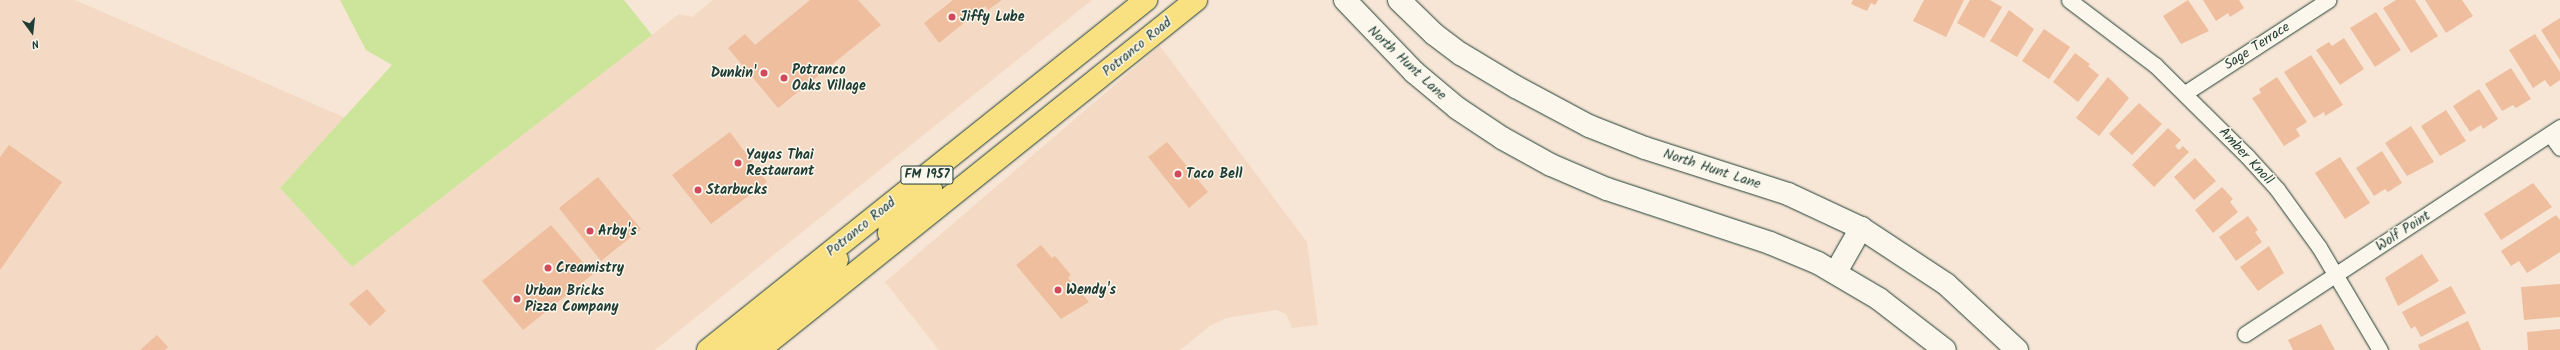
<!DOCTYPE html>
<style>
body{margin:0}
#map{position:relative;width:2560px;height:350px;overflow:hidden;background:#f7e6d5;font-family:Kalam,sans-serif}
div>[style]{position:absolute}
.built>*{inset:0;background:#f4dac4}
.green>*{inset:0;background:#cce59b}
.building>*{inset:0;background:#eebe9e}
.roads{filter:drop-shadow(0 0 1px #1f3d34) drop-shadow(0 0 1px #1f3d34)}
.street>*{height:15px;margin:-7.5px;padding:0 7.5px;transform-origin:7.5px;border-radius:7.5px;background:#fbf7ec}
.secondary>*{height:22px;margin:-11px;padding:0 11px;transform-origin:11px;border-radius:11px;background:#fbf7ec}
.primary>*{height:22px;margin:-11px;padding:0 11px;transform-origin:11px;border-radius:11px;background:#f9e181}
.dots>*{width:11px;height:11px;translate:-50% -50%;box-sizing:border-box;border:2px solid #fbf7ec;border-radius:50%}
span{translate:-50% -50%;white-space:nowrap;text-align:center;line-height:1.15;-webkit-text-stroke:3px #fbf7ec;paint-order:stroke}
.shield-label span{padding:1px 3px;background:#fbf7ec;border:1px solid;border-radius:3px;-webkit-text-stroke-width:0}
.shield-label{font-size:13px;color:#1f3d34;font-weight:700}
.poi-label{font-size:14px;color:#1f3d34;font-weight:700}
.left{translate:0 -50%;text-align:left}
.right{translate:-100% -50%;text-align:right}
.street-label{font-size:14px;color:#1f3d34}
.north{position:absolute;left:12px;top:12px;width:40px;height:40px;-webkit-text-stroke:3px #fbf7ec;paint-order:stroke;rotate:165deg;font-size:11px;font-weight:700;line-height:16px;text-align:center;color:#1f3d34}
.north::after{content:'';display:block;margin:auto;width:14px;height:18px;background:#1f3d34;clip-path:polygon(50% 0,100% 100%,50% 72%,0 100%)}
</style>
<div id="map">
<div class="built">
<i style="clip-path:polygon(0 0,75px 0,346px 118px,280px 188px,352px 267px,679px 14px,692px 17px,713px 0,1092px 0,655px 350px,0 350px)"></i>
<i style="clip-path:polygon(1160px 46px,1307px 242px,1318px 325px,1292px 328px,1286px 314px,1276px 310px,1226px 318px,1210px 326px,1180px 350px,939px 350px,885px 282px)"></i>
</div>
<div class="green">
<i style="clip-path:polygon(340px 0,624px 0,652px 35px,352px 267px,280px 188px,392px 65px,366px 50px)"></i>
</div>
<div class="building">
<i style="clip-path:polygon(810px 0,858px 0,881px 25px,778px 108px,728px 48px,745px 34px,755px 45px)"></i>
<i style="clip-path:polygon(953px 0,1002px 0,988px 10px,985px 6px,939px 43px,924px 23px)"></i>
<i style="clip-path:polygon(1853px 0,1878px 0,1875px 5px,1871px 3px,1867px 11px,1851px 4px)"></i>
<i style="clip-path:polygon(1924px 0,1964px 0,1946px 37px,1913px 21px)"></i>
<i style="clip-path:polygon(1970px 0,1990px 0,2002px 7px,1984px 38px,1957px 23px)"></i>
<i style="clip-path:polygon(2188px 0,2209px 31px,2181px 44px,2163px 16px)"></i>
<i style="clip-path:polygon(2203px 0,2239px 0,2244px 8px,2230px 17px,2228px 13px,2216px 21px)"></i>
<i style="clip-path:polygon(2396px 0,2415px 0,2438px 36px,2411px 53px,2383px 8px)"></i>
<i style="clip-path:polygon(2425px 0,2462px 0,2473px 16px,2446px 33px)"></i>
<i style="clip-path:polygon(2009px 10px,2034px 29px,2017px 57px,1990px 41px)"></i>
<i style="clip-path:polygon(2376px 12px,2401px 50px,2375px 67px,2350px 28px)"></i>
<i style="clip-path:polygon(2560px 18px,2560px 60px,2541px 30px)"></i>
<i style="clip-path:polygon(2044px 29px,2070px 47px,2049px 79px,2022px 61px)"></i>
<i style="clip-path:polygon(2535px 34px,2560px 72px,2560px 80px,2550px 87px,2545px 80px,2533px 88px,2509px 50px)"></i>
<i style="clip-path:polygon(2344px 38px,2364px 69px,2340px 85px,2316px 50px,2329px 42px,2332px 46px)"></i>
<i style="clip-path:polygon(2075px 53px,2090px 64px,2088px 66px,2099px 75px,2078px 102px,2053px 82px)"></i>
<i style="clip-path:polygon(2311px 55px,2343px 105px,2325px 116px,2324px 112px,2314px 118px,2284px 72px)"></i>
<i style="clip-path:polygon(2511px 68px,2531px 99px,2516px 108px,2513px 105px,2502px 111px,2485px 84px)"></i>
<i style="clip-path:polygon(2108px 77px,2129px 98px,2099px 136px,2076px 118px)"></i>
<i style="clip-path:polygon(2277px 77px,2307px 122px,2296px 129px,2300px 136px,2284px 146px,2252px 98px,2261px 93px,2259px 89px)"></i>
<i style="clip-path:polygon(2479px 89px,2498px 119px,2483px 129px,2481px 125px,2470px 132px,2453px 106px)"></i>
<i style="clip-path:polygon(2139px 103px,2162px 124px,2132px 155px,2109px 134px)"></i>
<i style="clip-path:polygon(2446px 110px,2466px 141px,2440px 156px,2421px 126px)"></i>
<i style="clip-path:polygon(2411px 126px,2434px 162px,2407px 176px,2385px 143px)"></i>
<i style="clip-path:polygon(2168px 128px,2181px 140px,2175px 146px,2179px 150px,2183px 146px,2189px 152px,2154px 187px,2132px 165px)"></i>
<i style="clip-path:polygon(730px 132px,767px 182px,711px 224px,672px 175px)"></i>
<i style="clip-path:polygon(1167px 142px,1208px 192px,1189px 208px,1148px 157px)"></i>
<i style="clip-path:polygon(9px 145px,62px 182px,0 270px,0 157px)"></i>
<i style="clip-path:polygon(2382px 151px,2402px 183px,2388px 192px,2385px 189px,2374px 196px,2356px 168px)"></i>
<i style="clip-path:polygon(2340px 157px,2370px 203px,2345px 219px,2315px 173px)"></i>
<i style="clip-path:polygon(2195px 158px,2216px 181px,2194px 200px,2174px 177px)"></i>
<i style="clip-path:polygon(598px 177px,641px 229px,601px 261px,559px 208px)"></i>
<i style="clip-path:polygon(2533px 183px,2552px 207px,2501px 240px,2484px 214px)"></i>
<i style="clip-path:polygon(2222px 187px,2233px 199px,2230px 202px,2238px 212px,2213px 233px,2195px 210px)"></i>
<i style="clip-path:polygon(2556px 215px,2560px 220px,2560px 252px,2527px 273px,2519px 261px,2511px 266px,2501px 251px)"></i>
<i style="clip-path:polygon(2248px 216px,2258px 230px,2255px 232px,2262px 242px,2236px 261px,2219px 237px)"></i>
<i style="clip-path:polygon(551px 225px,593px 274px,523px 330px,482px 281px)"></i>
<i style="clip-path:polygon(1041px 245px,1052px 258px,1055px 256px,1071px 275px,1068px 278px,1089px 302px,1061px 319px,1016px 265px)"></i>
<i style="clip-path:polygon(2269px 246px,2284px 273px,2258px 291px,2240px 267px)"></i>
<i style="clip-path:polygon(2422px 254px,2439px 281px,2398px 306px,2385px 278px)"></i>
<i style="clip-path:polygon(2560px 284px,2560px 317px,2524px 320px,2521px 287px)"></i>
<i style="clip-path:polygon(2451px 286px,2466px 313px,2421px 337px,2415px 326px,2411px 329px,2402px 312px)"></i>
<i style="clip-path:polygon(367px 289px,386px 311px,370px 326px,349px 304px)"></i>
<i style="clip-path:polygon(2468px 321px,2481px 350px,2420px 350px,2418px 345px)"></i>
<i style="clip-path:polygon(2321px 324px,2335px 350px,2293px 350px,2288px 340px)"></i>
<i style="clip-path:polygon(2560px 329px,2560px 350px,2528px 350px,2527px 332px)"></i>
<i style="clip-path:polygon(157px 335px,168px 347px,165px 350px,140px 350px)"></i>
</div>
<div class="roads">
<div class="street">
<i style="left:2069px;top:0;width:108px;rotate:37.1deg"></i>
<i style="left:2155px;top:65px;width:129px;rotate:44.7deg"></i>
<i style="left:2247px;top:156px;width:45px;rotate:47.7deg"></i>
<i style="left:2277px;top:189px;width:72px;rotate:54.1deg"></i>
<i style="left:2319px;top:247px;width:120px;rotate:59.4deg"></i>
<i style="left:2185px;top:93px;width:171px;rotate:-33deg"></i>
<i style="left:2550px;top:134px;width:17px;rotate:54deg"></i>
<i style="left:2245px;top:334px;width:377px;rotate:-33.3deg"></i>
</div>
<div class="secondary">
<i style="left:1345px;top:0;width:100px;rotate:46.2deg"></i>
<i style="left:1414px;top:72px;width:56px;rotate:39.9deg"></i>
<i style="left:1457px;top:108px;width:54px;rotate:33.7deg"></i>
<i style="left:1502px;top:138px;width:56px;rotate:28.9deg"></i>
<i style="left:1551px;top:165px;width:61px;rotate:23.2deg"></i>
<i style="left:1607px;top:189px;width:172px;rotate:18.3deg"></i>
<i style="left:1770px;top:243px;width:52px;rotate:22.6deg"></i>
<i style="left:1818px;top:263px;width:71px;rotate:30.5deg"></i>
<i style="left:1879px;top:299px;width:83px;rotate:37.7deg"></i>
<i style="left:1399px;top:0;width:49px;rotate:44.2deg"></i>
<i style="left:1434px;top:34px;width:34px;rotate:37deg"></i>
<i style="left:1461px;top:54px;width:64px;rotate:31deg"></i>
<i style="left:1516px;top:87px;width:83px;rotate:28.1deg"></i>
<i style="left:1589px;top:126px;width:60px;rotate:21.4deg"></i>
<i style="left:1645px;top:148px;width:150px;rotate:17.8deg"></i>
<i style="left:1788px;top:194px;width:81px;rotate:25deg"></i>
<i style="left:1861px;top:228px;width:102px;rotate:33.4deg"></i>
<i style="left:1946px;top:284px;width:97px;rotate:42.9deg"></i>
<i style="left:1836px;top:272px;width:51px;rotate:-60.4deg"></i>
</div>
<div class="primary">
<i style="left:894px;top:241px;width:9px;rotate:-122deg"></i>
<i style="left:889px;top:233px;width:7px;rotate:-82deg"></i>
<i style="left:890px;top:226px;width:55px;rotate:-41.3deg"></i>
<i style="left:708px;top:350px;width:561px;rotate:-38.63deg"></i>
<i style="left:735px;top:350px;width:105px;rotate:-39.6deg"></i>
<i style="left:816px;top:283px;width:24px;rotate:-42deg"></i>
<i style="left:834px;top:267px;width:8px;rotate:-67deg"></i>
<i style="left:759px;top:350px;width:560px;rotate:-38.69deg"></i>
</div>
</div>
<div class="dots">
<i style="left:952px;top:17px;background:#d1495b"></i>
<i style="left:764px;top:73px;background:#d1495b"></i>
<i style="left:784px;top:78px;background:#d1495b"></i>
<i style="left:738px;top:163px;background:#d1495b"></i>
<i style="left:1178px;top:174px;background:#d1495b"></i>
<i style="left:698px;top:190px;background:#d1495b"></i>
<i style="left:590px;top:231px;background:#d1495b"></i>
<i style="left:548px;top:268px;background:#d1495b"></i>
<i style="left:1058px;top:290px;background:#d1495b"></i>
<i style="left:517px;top:299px;background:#d1495b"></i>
</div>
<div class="shield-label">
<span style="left:927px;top:175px">FM 1957</span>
</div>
<div class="poi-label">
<span class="left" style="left:960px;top:17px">Jiffy Lube</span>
<span class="left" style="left:792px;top:78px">Potranco<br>Oaks Village</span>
<span class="right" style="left:756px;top:73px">Dunkin'</span>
<span class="left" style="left:746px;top:163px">Yayas Thai<br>Restaurant</span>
<span class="left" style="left:1186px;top:174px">Taco Bell</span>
<span class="left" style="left:706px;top:190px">Starbucks</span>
<span class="left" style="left:598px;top:231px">Arby's</span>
<span class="left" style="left:556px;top:268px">Creamistry</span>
<span class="left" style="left:1066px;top:290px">Wendy's</span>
<span class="left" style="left:525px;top:299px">Urban Bricks<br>Pizza Company</span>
</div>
<div class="street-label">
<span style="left:2257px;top:46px;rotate:-33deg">Sage Terrace</span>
<span style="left:1137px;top:47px;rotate:-39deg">Potranco Road</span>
<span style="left:1407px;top:63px;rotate:43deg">North Hunt Lane</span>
<span style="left:2246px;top:156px;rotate:47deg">Amber Knoll</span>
<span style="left:1712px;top:169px;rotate:18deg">North Hunt Lane</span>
<span style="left:861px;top:227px;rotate:-39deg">Potranco Road</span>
<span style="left:2403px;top:231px;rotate:-33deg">Wolf Point</span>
</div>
<div class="north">N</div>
</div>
